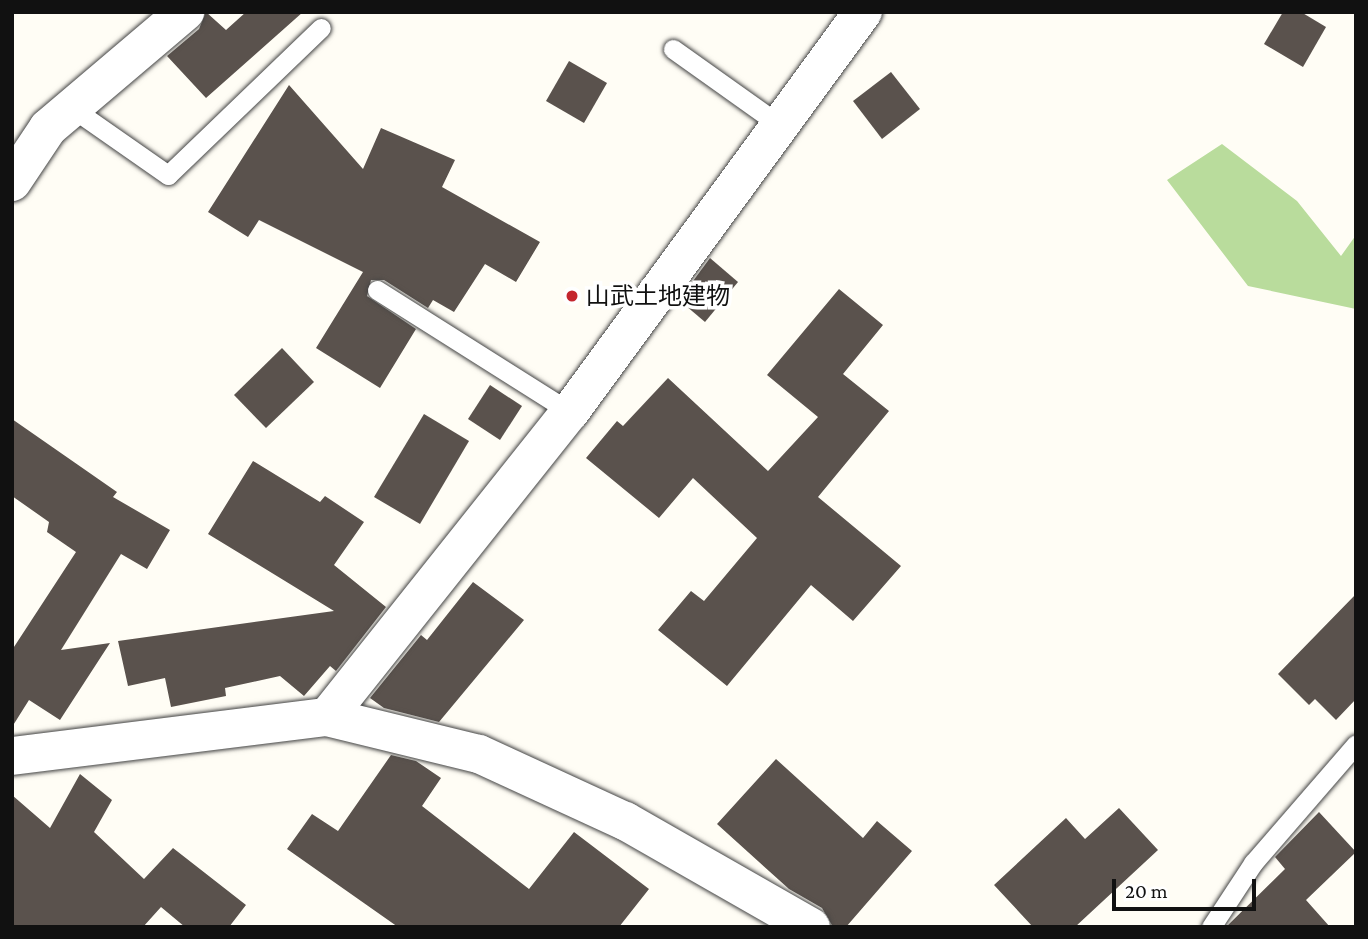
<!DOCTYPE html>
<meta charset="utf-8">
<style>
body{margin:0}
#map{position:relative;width:1368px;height:939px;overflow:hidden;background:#fffdf5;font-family:"Crimson Pro","Noto Sans JP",serif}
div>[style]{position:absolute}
.forest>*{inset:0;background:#b9dc9c}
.building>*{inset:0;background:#5a524d}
.roads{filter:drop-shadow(0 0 2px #444) drop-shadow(0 0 2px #444)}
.lane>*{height:19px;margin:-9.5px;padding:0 9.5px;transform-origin:9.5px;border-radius:9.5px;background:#fff}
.street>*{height:38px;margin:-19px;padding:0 19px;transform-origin:19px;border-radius:19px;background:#fff}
.dots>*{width:19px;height:19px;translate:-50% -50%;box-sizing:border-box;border:4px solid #fff;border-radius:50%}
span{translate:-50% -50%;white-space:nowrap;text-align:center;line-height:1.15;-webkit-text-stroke:7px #fff;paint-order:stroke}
.poi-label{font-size:24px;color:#111}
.left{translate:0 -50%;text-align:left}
.frame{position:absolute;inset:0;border:14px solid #111;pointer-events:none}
.scale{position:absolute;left:1112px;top:879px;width:144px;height:32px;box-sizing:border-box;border:4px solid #111;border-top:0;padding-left:9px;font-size:21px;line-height:24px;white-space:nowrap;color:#111;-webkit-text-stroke:5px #fff;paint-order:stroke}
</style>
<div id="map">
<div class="forest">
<i style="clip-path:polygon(1222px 144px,1297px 201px,1341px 256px,1356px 235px,1356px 309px,1248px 286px,1167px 180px)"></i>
</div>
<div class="building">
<i style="clip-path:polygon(206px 12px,226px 30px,246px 12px,303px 12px,206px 98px,167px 56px,199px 29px)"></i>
<i style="clip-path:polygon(1283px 12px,1301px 12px,1326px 27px,1303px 67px,1264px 44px)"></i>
<i style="clip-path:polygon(569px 61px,607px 83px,584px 123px,546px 101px)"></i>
<i style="clip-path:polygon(891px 72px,920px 109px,882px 139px,853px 101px)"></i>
<i style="clip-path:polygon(289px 85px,363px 169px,381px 128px,455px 160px,442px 187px,540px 242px,516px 282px,485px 264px,454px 312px,433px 300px,428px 308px,384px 280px,371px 280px,367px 296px,416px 329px,380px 388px,316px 348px,363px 272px,259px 220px,248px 237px,208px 212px)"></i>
<i style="clip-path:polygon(710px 258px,738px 282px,705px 322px,679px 300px)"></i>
<i style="clip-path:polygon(839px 289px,883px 325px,843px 374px,889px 411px,818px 497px,901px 566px,853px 621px,811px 585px,727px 686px,658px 630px,691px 591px,704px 601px,757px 538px,693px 478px,659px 518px,586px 458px,617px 421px,623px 426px,668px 378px,768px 471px,818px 417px,767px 375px)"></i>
<i style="clip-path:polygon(282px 348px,314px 382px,266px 428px,234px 395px)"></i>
<i style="clip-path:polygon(490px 385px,522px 406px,500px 440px,468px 419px)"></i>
<i style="clip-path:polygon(424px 414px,469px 441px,420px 524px,374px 497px)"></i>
<i style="clip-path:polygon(12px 419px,117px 492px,113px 497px,170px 530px,147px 569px,121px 554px,61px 650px,110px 643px,60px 720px,29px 700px,12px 727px,12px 650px,76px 552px,47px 532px,49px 522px,12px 496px)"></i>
<i style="clip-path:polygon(253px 461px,320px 502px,325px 496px,364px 522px,334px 565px,386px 607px,336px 671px,330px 666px,304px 696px,280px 676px,225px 688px,226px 696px,171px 707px,165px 678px,128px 686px,118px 641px,334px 611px,208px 534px)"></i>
<i style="clip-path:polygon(473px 582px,524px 620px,439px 722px,384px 708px,370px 698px,421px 635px,427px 640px)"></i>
<i style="clip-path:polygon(1356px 594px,1356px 699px,1336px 720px,1315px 699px,1309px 705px,1278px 674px)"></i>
<i style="clip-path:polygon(391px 755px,416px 761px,441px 778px,422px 806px,529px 889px,574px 832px,649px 889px,619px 927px,398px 927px,287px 849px,312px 814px,338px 831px)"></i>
<i style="clip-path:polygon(776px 759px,863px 838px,877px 821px,912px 851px,846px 927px,833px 927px,822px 908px,789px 889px,717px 824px)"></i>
<i style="clip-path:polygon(80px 774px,112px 800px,94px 832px,144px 879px,173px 848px,246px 905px,229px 927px,185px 927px,161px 907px,143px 927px,12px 927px,12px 795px,50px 828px)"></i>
<i style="clip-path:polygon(1119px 808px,1158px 850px,1075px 927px,1033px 927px,994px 885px,1066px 818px,1085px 839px)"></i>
<i style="clip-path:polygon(1319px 812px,1356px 852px,1306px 900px,1330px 927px,1226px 927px,1285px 869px,1275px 857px)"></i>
</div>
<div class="roads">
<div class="lane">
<i style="left:673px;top:49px;width:131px;rotate:35.4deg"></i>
<i style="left:72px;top:108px;width:117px;rotate:34.9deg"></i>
<i style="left:168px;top:175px;width:212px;rotate:-43.9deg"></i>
<i style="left:377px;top:290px;width:228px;rotate:32.3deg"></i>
<i style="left:1211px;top:927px;width:77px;rotate:-56.7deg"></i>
<i style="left:1253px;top:863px;width:157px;rotate:-49.1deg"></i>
</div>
<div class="street">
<i style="left:12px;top:182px;width:65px;rotate:-56.3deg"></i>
<i style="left:48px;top:128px;width:180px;rotate:-40.3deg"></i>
<i style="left:327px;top:717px;width:390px;rotate:-51.5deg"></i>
<i style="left:570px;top:412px;width:496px;rotate:-53.8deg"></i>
<i style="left:12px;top:756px;width:317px;rotate:-7.1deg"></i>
<i style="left:327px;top:717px;width:156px;rotate:13.7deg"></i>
<i style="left:479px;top:754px;width:161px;rotate:24.7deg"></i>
<i style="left:625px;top:821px;width:214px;rotate:29.7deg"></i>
</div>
</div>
<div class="dots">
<i style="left:572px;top:296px;background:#c4262e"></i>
</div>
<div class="poi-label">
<span class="left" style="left:586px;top:296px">山武土地建物</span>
</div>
<div class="frame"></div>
<div class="scale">20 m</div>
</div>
